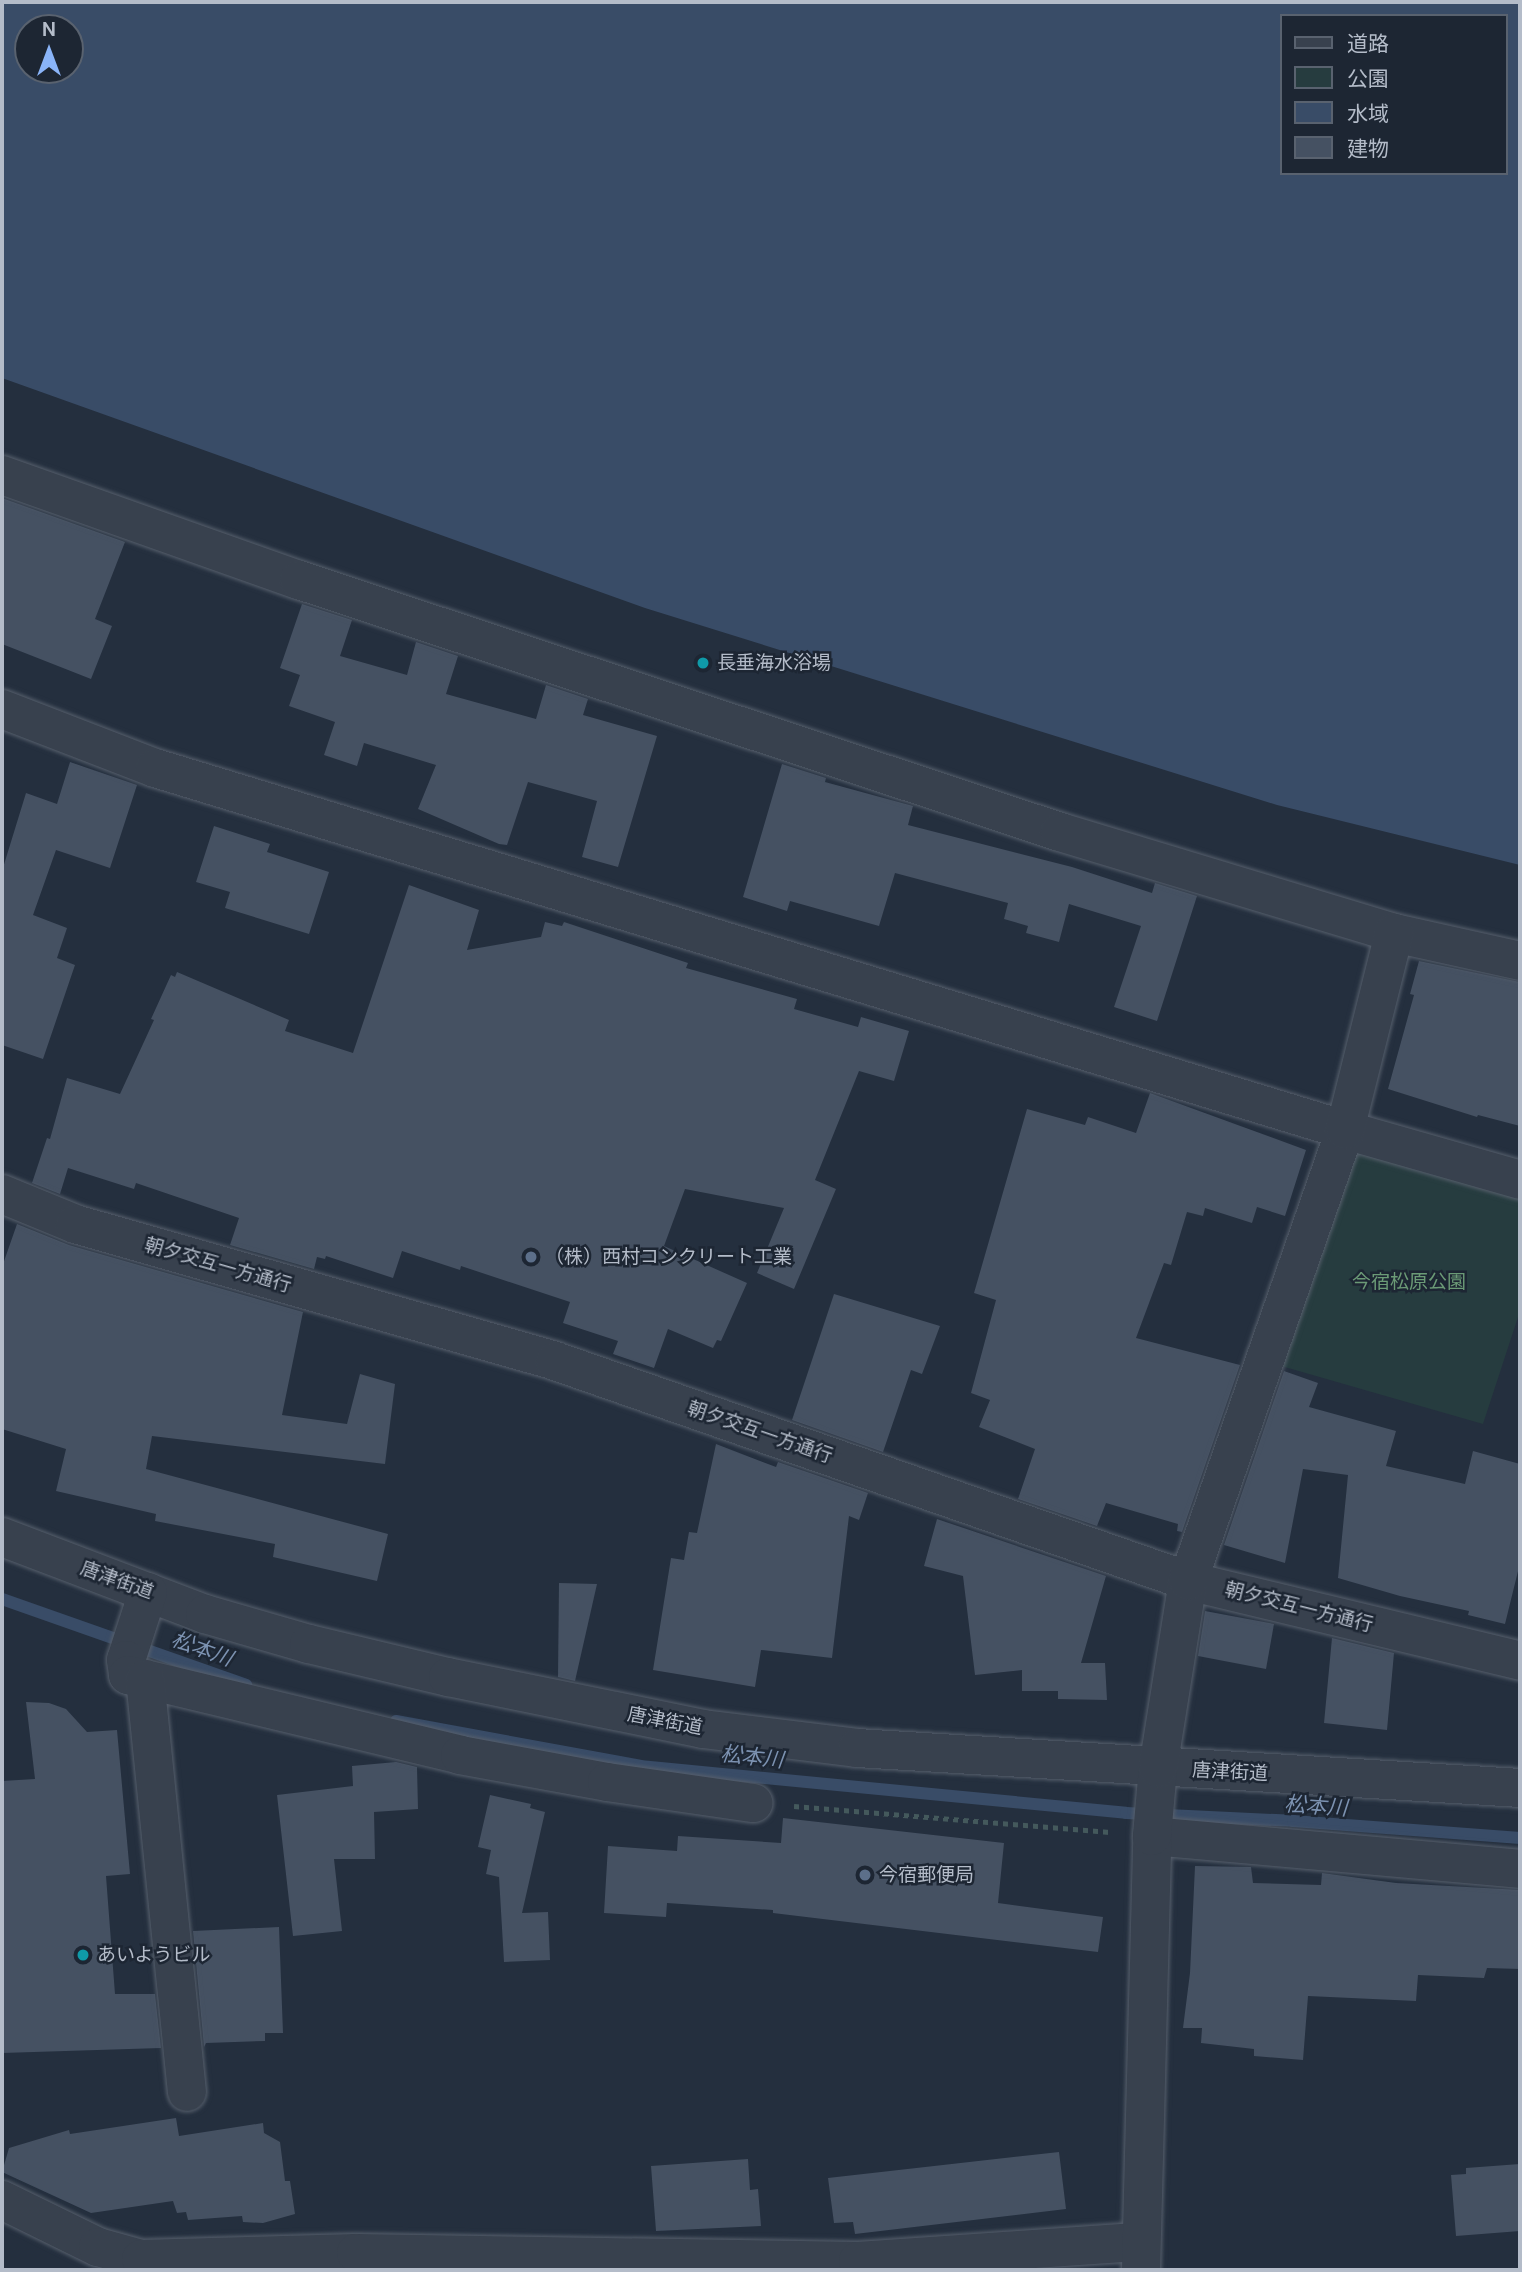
<!DOCTYPE html>
<meta charset="utf-8">
<style>
body{margin:0}
#map{position:relative;width:1522px;height:2272px;overflow:hidden;background:#242f3e;font-family:"DM Sans","Noto Sans JP",sans-serif}
div>[style]{position:absolute}
.green>*{inset:0;background:#263c3f}
.water>*{inset:0;background:#394c67}
.stream>*{height:12px;margin:-6px;padding:0 6px;transform-origin:6px;border-radius:6px;background:#394c67}
.building>*{inset:0;background:#455162}
.path>*{height:4.5px;margin-top:-2.25px;transform-origin:0;background:repeating-linear-gradient(90deg,#44595c 0 5px,transparent 0 10px)}
.roads{filter:drop-shadow(0 0 2px #565f6c) drop-shadow(0 0 2px #565f6c)}
.minor>*{height:38px;margin:-19px;padding:0 19px;transform-origin:19px;border-radius:19px;background:#38414e}
.dots>*{width:19px;height:19px;translate:-50% -50%;box-sizing:border-box;border:4px solid #1d2633;border-radius:50%}
span{translate:-50% -50%;white-space:nowrap;text-align:center;line-height:1.15;-webkit-text-stroke:5px #1d2633;paint-order:stroke}
.poi-label{font-size:19px;color:#b4bcc9}
.left{translate:0 -50%;text-align:left}
.street-label{font-size:19px;color:#b4bcc9}
.park-label{font-size:19px;color:#6b9a76}
.water-label{font-size:21px;color:#7c92b1;font-style:italic}
.frame{position:absolute;inset:0;border:4px solid #b4bcc9;pointer-events:none}
.legend{position:absolute;left:1280px;top:14px;width:228px;height:161px;box-sizing:border-box;background:#1d2633;border:2px solid #59626f;margin:0;padding:9px 12px;list-style:none;font-size:21px;color:#b4bcc9}
.legend li{display:flex;align-items:center;gap:14px;height:35px}
.legend b{width:35px;border:2px solid #59626f}
.north{position:absolute;left:14px;top:14px;width:70px;height:70px;box-sizing:border-box;background:#1d2633;border:2px solid #59626f;border-radius:50%;rotate:0deg;font-size:19px;font-weight:700;line-height:28px;text-align:center;color:#b4bcc9}
.north::after{content:'';display:block;margin:auto;width:24px;height:32px;background:#8ab4f8;clip-path:polygon(50% 0,100% 100%,50% 72%,0 100%)}
</style>
<div id="map">
<div class="green">
<i style="clip-path:polygon(1345px 1130px,1520px 1180px,1520px 1311px,1483px 1424px,1264px 1361px)"></i>
</div>
<div class="water">
<i style="clip-path:polygon(evenodd,2px 2px,1520px 2px,1520px 865px,1277px 805px,645px 608px,2px 378px,2px 2px,1282px 16px,1506px 16px,1506px 173px,1282px 173px,1282px 16px,2px 2px,28px 28px,70px 28px,70px 70px,28px 70px,28px 28px)"></i>
</div>
<div class="stream">
<i style="left:2px;top:1599px;width:259px;rotate:19.4deg"></i>
<i style="left:396px;top:1721px;width:248px;rotate:10.4deg"></i>
<i style="left:640px;top:1766px;width:488px;rotate:5.5deg"></i>
<i style="left:1126px;top:1813px;width:167px;rotate:2.7deg"></i>
<i style="left:1293px;top:1821px;width:228px;rotate:4.3deg"></i>
</div>
<div class="building">
<i style="clip-path:polygon(2px 498px,125px 542px,95px 619px,112px 626px,91px 679px,2px 644px)"></i>
<i style="clip-path:polygon(302px 604px,352px 620px,340px 656px,407px 675px,416px 642px,458px 656px,446px 694px,536px 719px,546px 685px,588px 699px,583px 715px,657px 736px,618px 867px,582px 857px,597px 801px,528px 782px,507px 845px,499px 844px,418px 809px,436px 765px,364px 743px,357px 766px,324px 755px,335px 722px,289px 706px,300px 675px,280px 668px)"></i>
<i style="clip-path:polygon(70px 762px,137px 785px,110px 868px,56px 850px,33px 915px,67px 928px,57px 958px,75px 965px,43px 1059px,2px 1045px,2px 871px,26px 793px,57px 804px)"></i>
<i style="clip-path:polygon(782px 764px,826px 778px,825px 782px,913px 806px,908px 825px,1072px 867px,1152px 893px,1155px 883px,1197px 896px,1157px 1021px,1114px 1007px,1141px 926px,1069px 904px,1059px 942px,1026px 933px,1028px 926px,1004px 919px,1008px 903px,895px 873px,879px 926px,790px 901px,787px 911px,743px 897px)"></i>
<i style="clip-path:polygon(214px 826px,270px 844px,267px 852px,329px 872px,309px 934px,225px 908px,230px 892px,196px 882px)"></i>
<i style="clip-path:polygon(409px 885px,479px 910px,467px 950px,541px 937px,545px 922px,562px 926px,564px 922px,688px 963px,686px 968px,797px 999px,794px 1009px,858px 1027px,861px 1017px,909px 1031px,894px 1081px,859px 1071px,815px 1180px,836px 1189px,794px 1289px,757px 1273px,784px 1208px,685px 1189px,664px 1246px,747px 1283px,721px 1341px,717px 1340px,713px 1348px,668px 1329px,654px 1368px,613px 1354px,618px 1341px,563px 1323px,570px 1302px,461px 1266px,460px 1270px,402px 1251px,393px 1278px,326px 1256px,325px 1259px,317px 1257px,314px 1269px,230px 1245px,239px 1218px,136px 1183px,134px 1189px,68px 1168px,60px 1194px,32px 1183px,47px 1138px,50px 1139px,67px 1078px,120px 1094px,154px 1020px,151px 1019px,171px 975px,175px 977px,177px 972px,289px 1020px,285px 1031px,353px 1053px)"></i>
<i style="clip-path:polygon(1419px 961px,1520px 982px,1520px 1126px,1478px 1115px,1477px 1117px,1388px 1089px,1414px 995px,1410px 994px)"></i>
<i style="clip-path:polygon(1150px 1093px,1306px 1150px,1285px 1216px,1257px 1207px,1252px 1223px,1205px 1208px,1203px 1216px,1187px 1212px,1171px 1265px,1164px 1263px,1136px 1338px,1240px 1365px,1182px 1532px,1177px 1531px,1178px 1524px,1106px 1503px,1097px 1526px,1018px 1499px,1035px 1449px,979px 1427px,990px 1400px,971px 1393px,996px 1300px,974px 1293px,1027px 1109px,1085px 1125px,1088px 1117px,1136px 1133px)"></i>
<i style="clip-path:polygon(17px 1224px,69px 1245px,303px 1312px,282px 1415px,347px 1424px,360px 1374px,395px 1384px,385px 1464px,152px 1436px,146px 1469px,388px 1534px,377px 1581px,273px 1557px,275px 1544px,155px 1521px,156px 1514px,56px 1491px,66px 1449px,2px 1429px,2px 1267px)"></i>
<i style="clip-path:polygon(834px 1294px,940px 1326px,922px 1374px,911px 1370px,883px 1452px,792px 1420px)"></i>
<i style="clip-path:polygon(1284px 1371px,1318px 1383px,1309px 1407px,1396px 1431px,1386px 1466px,1465px 1484px,1473px 1451px,1520px 1464px,1520px 1563px,1505px 1624px,1468px 1615px,1469px 1611px,1400px 1596px,1338px 1578px,1348px 1475px,1303px 1469px,1285px 1563px,1224px 1545px)"></i>
<i style="clip-path:polygon(716px 1444px,776px 1467px,778px 1462px,868px 1493px,859px 1520px,849px 1516px,832px 1658px,761px 1650px,755px 1687px,653px 1670px,671px 1558px,684px 1560px,689px 1532px,697px 1533px)"></i>
<i style="clip-path:polygon(937px 1519px,1106px 1576px,1081px 1663px,1105px 1663px,1107px 1700px,1058px 1699px,1058px 1691px,1022px 1691px,1022px 1670px,975px 1675px,963px 1576px,924px 1566px)"></i>
<i style="clip-path:polygon(559px 1583px,597px 1584px,575px 1681px,558px 1677px)"></i>
<i style="clip-path:polygon(1205px 1611px,1274px 1624px,1266px 1669px,1198px 1656px)"></i>
<i style="clip-path:polygon(1332px 1638px,1394px 1653px,1387px 1730px,1324px 1723px)"></i>
<i style="clip-path:polygon(26px 1702px,49px 1703px,66px 1709px,87px 1732px,117px 1730px,130px 1874px,106px 1876px,115px 1994px,155px 1994px,161px 2048px,2px 2053px,2px 1781px,35px 1779px)"></i>
<i style="clip-path:polygon(396px 1762px,417px 1767px,418px 1809px,374px 1812px,375px 1859px,334px 1859px,342px 1931px,293px 1936px,277px 1795px,353px 1786px,352px 1766px)"></i>
<i style="clip-path:polygon(490px 1795px,531px 1804px,530px 1808px,545px 1812px,522px 1913px,548px 1912px,550px 1960px,504px 1962px,499px 1877px,486px 1874px,491px 1850px,478px 1847px)"></i>
<i style="clip-path:polygon(783px 1818px,1004px 1843px,998px 1903px,1103px 1917px,1098px 1952px,773px 1913px,773px 1910px,667px 1903px,666px 1917px,604px 1913px,608px 1846px,677px 1851px,678px 1836px,781px 1843px)"></i>
<i style="clip-path:polygon(1195px 1866px,1251px 1867px,1253px 1883px,1321px 1885px,1322px 1873px,1396px 1883px,1520px 1890px,1520px 1969px,1487px 1968px,1484px 1978px,1418px 1975px,1416px 2001px,1308px 1996px,1303px 2060px,1254px 2056px,1254px 2049px,1201px 2043px,1202px 2028px,1183px 2028px,1190px 1973px)"></i>
<i style="clip-path:polygon(279px 1927px,283px 2033px,265px 2033px,265px 2041px,206px 2043px,204px 2047px,193px 1931px)"></i>
<i style="clip-path:polygon(176px 2118px,179px 2136px,263px 2123px,264px 2133px,280px 2142px,285px 2181px,290px 2181px,295px 2214px,263px 2223px,243px 2222px,242px 2216px,188px 2220px,186px 2212px,177px 2213px,173px 2201px,91px 2213px,2px 2172px,9px 2148px,69px 2130px,70px 2134px)"></i>
<i style="clip-path:polygon(1059px 2152px,1066px 2209px,855px 2234px,853px 2222px,834px 2223px,828px 2178px)"></i>
<i style="clip-path:polygon(748px 2159px,750px 2190px,758px 2189px,761px 2226px,656px 2231px,651px 2166px)"></i>
<i style="clip-path:polygon(1520px 2164px,1520px 2231px,1456px 2236px,1451px 2175px,1466px 2174px,1466px 2168px)"></i>
</div>
<div class="path">
<i style="left:794px;top:1806px;width:317px;rotate:4.7deg"></i>
</div>
<div class="roads">
<div class="minor">
<i style="left:2px;top:475px;width:315px;rotate:19.5deg"></i>
<i style="left:299px;top:580px;width:802px;rotate:18.32deg"></i>
<i style="left:1060px;top:832px;width:349px;rotate:16.8deg"></i>
<i style="left:1394px;top:933px;width:129px;rotate:12.5deg"></i>
<i style="left:2px;top:709px;width:164px;rotate:21.1deg"></i>
<i style="left:155px;top:768px;width:1244px;rotate:16.92deg"></i>
<i style="left:1345px;top:1130px;width:182px;rotate:15.9deg"></i>
<i style="left:2px;top:1194px;width:79px;rotate:22.3deg"></i>
<i style="left:75px;top:1224px;width:499px;rotate:15.9deg"></i>
<i style="left:555px;top:1361px;width:670px;rotate:19.16deg"></i>
<i style="left:1188px;top:1581px;width:342px;rotate:13.5deg"></i>
<i style="left:2px;top:1537px;width:217px;rotate:20.8deg"></i>
<i style="left:205px;top:1614px;width:108px;rotate:16.1deg"></i>
<i style="left:309px;top:1644px;width:143px;rotate:13.4deg"></i>
<i style="left:448px;top:1677px;width:260px;rotate:11.5deg"></i>
<i style="left:703px;top:1729px;width:155px;rotate:7deg"></i>
<i style="left:857px;top:1748px;width:664px;rotate:3.45deg"></i>
<i style="left:148px;top:1592px;width:71px;rotate:107.9deg"></i>
<i style="left:126px;top:1660px;width:15px;rotate:82deg"></i>
<i style="left:128px;top:1675px;width:342px;rotate:13.5deg"></i>
<i style="left:460px;top:1755px;width:149px;rotate:10.4deg"></i>
<i style="left:607px;top:1782px;width:148px;rotate:8.2deg"></i>
<i style="left:145px;top:1679px;width:415px;rotate:84.2deg"></i>
<i style="left:1152px;top:1836px;width:369px;rotate:5.1deg"></i>
<i style="left:2px;top:2200px;width:107px;rotate:26.1deg"></i>
<i style="left:98px;top:2247px;width:45px;rotate:15.6deg"></i>
<i style="left:141px;top:2259px;width:215px;rotate:-1.6deg"></i>
<i style="left:356px;top:2253px;width:502px;rotate:0.91deg"></i>
<i style="left:858px;top:2261px;width:283px;rotate:-3.9deg"></i>
<i style="left:1141px;top:2270px;width:434px;rotate:-88.5deg"></i>
<i style="left:1152px;top:1836px;width:68px;rotate:-85deg"></i>
<i style="left:1158px;top:1768px;width:189px;rotate:-80.9deg"></i>
<i style="left:1188px;top:1581px;width:478px;rotate:-70.8deg"></i>
<i style="left:1345px;top:1130px;width:203px;rotate:-76deg"></i>
</div>
</div>
<div class="dots">
<i style="left:703px;top:663px;background:#0f9aa8"></i>
<i style="left:531px;top:1257px;background:#5c6f8a"></i>
<i style="left:865px;top:1875px;background:#5c6f8a"></i>
<i style="left:83px;top:1955px;background:#0f9aa8"></i>
</div>
<div class="poi-label">
<span class="left" style="left:717px;top:663px">長垂海水浴場</span>
<span class="left" style="left:545px;top:1257px">（株）西村コンクリート工業</span>
<span class="left" style="left:879px;top:1875px">今宿郵便局</span>
<span class="left" style="left:97px;top:1955px">あいようビル</span>
</div>
<div class="street-label">
<span style="left:218px;top:1265px;rotate:16deg">朝夕交互一方通行</span>
<span style="left:760px;top:1432px;rotate:19deg">朝夕交互一方通行</span>
<span style="left:117px;top:1580px;rotate:20deg">唐津街道</span>
<span style="left:1299px;top:1607px;rotate:14deg">朝夕交互一方通行</span>
<span style="left:665px;top:1721px;rotate:11deg">唐津街道</span>
<span style="left:1230px;top:1772px;rotate:3deg">唐津街道</span>
</div>
<div class="park-label">
<span style="left:1409px;top:1282px">今宿松原公園</span>
</div>
<div class="water-label">
<span style="left:202px;top:1649px;rotate:20deg">松本川</span>
<span style="left:752px;top:1757px;rotate:6deg">松本川</span>
<span style="left:1316px;top:1806px;rotate:4deg">松本川</span>
</div>
<div class="frame"></div>
<ul class="legend">
<li><b style="height:9px;background:#38414e"></b>道路</li>
<li><b style="height:19px;background:#263c3f"></b>公園</li>
<li><b style="height:19px;background:#394c67"></b>水域</li>
<li><b style="height:19px;background:#455162"></b>建物</li>
</ul>
<div class="north">N</div>
</div>
